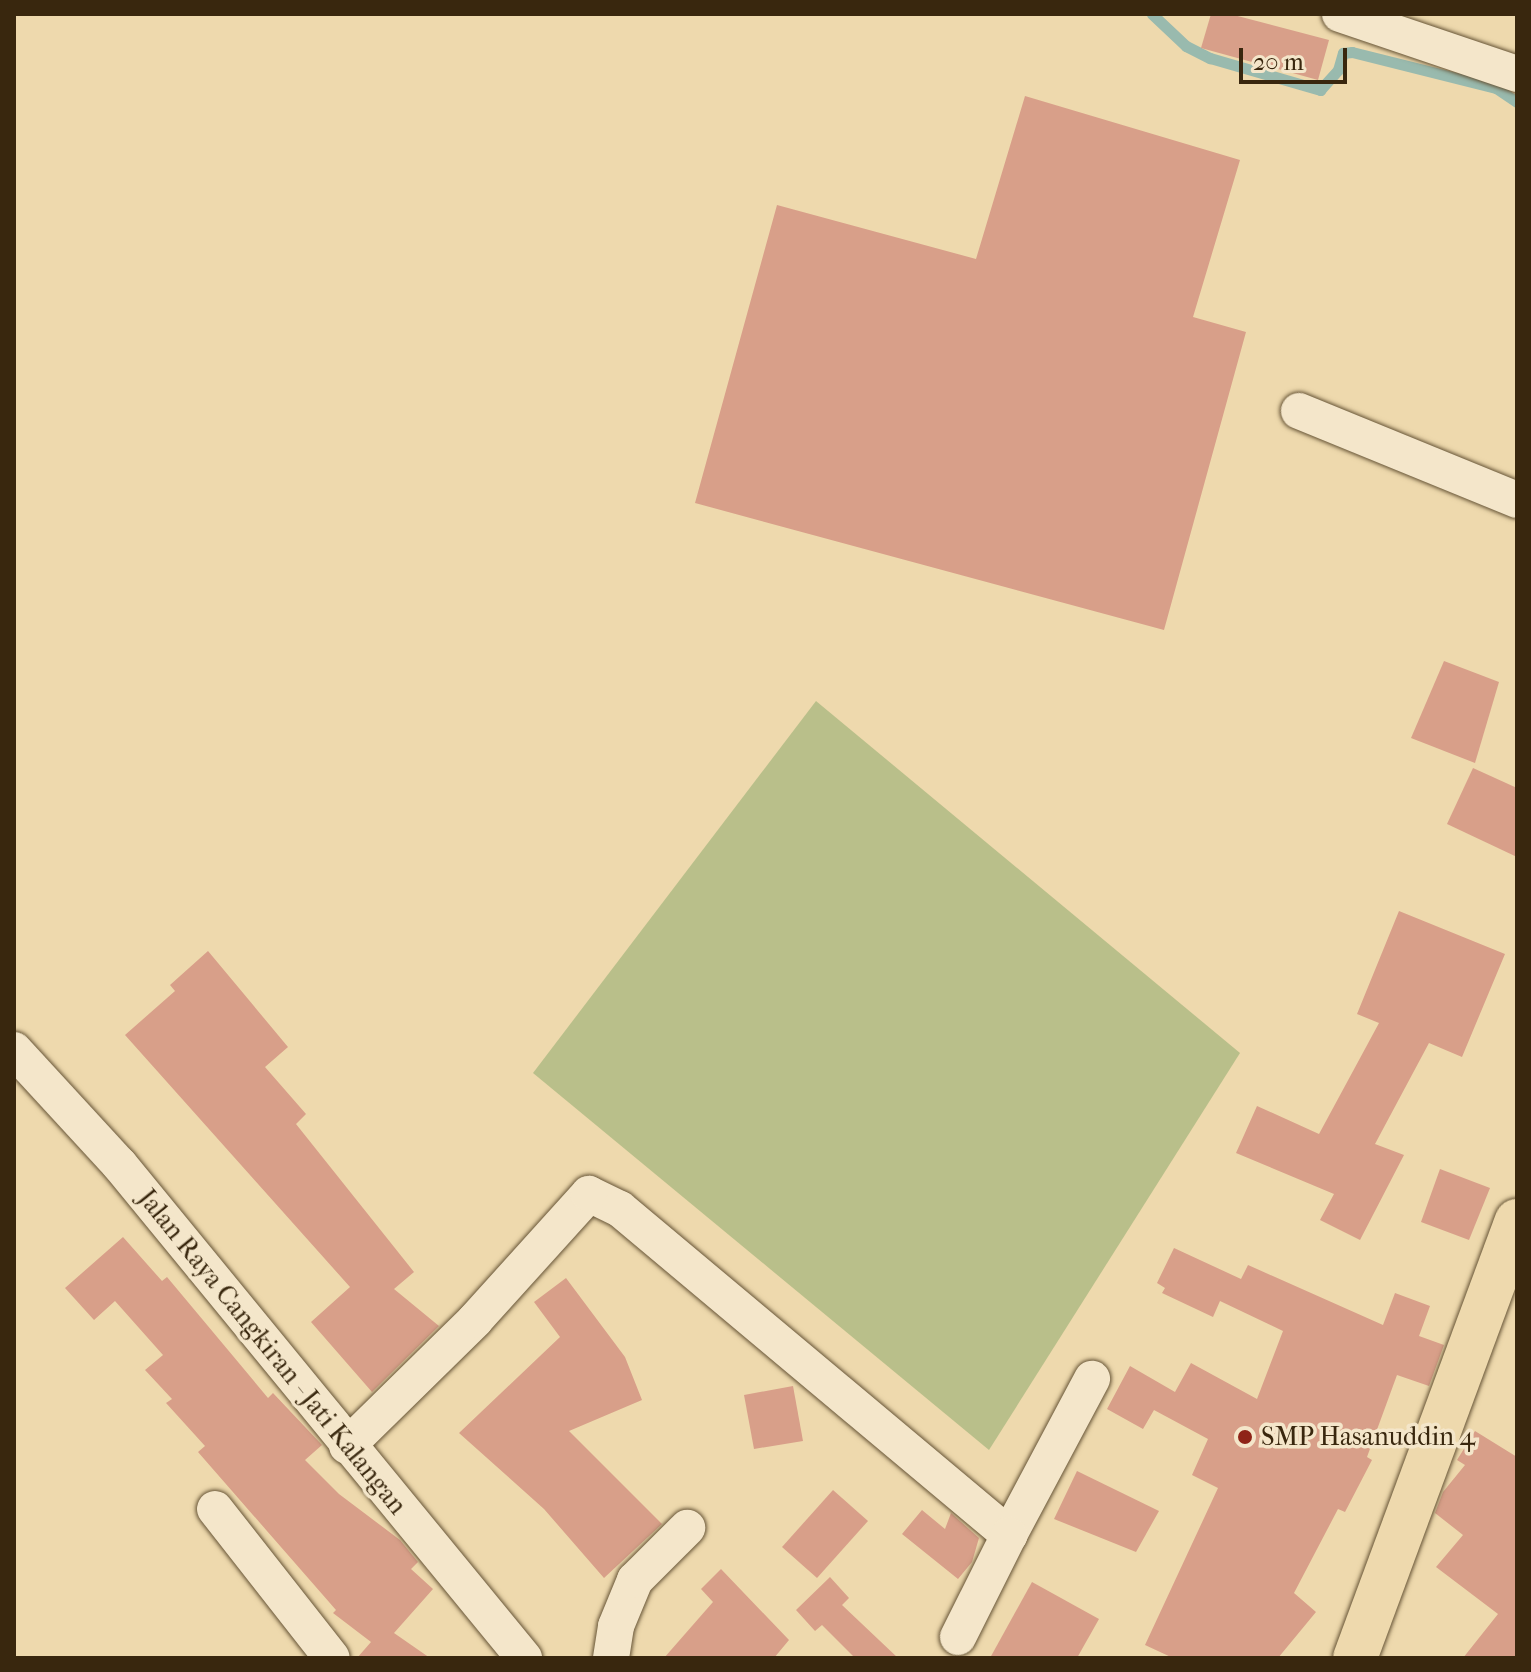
<!DOCTYPE html>
<style>
body{margin:0}
#map{position:relative;width:1531px;height:1672px;overflow:hidden;background:#eed9ad;font-family:"IM FELL French Canon",serif}
div>[style]{position:absolute}
.green>*{inset:0;background:#b9bf8a}
.stream>*{height:11px;margin:-5.5px;padding:0 5.5px;transform-origin:5.5px;border-radius:5.5px;background:#99baae}
.building>*{inset:0;background:#d89f89}
.roads{filter:drop-shadow(0 0 2px #665436) drop-shadow(0 0 2px #665436)}
.minor>*{height:36px;margin:-18px;padding:0 18px;transform-origin:18px;border-radius:18px;background:#f4e6ca}
.major>*{height:44px;margin:-22px;padding:0 22px;transform-origin:22px;border-radius:22px;background:#eed9ad}
.dots>*{width:22px;height:22px;translate:-50% -50%;box-sizing:border-box;border:4px solid #f4e6ca;border-radius:50%}
span{translate:-50% -50%;white-space:nowrap;text-align:center;line-height:1.15;-webkit-text-stroke:7px #f4e6ca;paint-order:stroke}
.street-label{font-size:26px;color:#39270e}
.poi-label{font-size:26px;color:#39270e}
.left{translate:0 -50%;text-align:left}
.frame{position:absolute;inset:0;border:16px solid #39270e;pointer-events:none}
.scale{position:absolute;left:1239px;top:48px;width:108px;height:36px;box-sizing:border-box;border:4px solid #39270e;border-top:0;padding-left:10px;font-size:24px;line-height:28px;white-space:nowrap;color:#39270e;-webkit-text-stroke:6px #f4e6ca;paint-order:stroke}
</style>
<div id="map">
<div class="green">
<i style="clip-path:polygon(816px 701px,1240px 1053px,989px 1450px,533px 1073px)"></i>
</div>
<div class="stream">
<i style="left:1152px;top:14px;width:47px;rotate:43.3deg"></i>
<i style="left:1186px;top:46px;width:27px;rotate:27deg"></i>
<i style="left:1210px;top:58px;width:115px;rotate:16.2deg"></i>
<i style="left:1320px;top:90px;width:27px;rotate:-48deg"></i>
<i style="left:1338px;top:70px;width:18px;rotate:-74deg"></i>
<i style="left:1343px;top:53px;width:9px;rotate:-6deg"></i>
<i style="left:1352px;top:52px;width:148px;rotate:14deg"></i>
<i style="left:1496px;top:88px;width:25px;rotate:34deg"></i>
</div>
<div class="building">
<i style="clip-path:polygon(1211px 14px,1230px 14px,1329px 40px,1318px 80px,1201px 48px)"></i>
<i style="clip-path:polygon(1025px 96px,1240px 160px,1193px 317px,1246px 332px,1164px 630px,695px 503px,777px 205px,976px 259px)"></i>
<i style="clip-path:polygon(1444px 661px,1499px 682px,1475px 763px,1411px 738px)"></i>
<i style="clip-path:polygon(1473px 768px,1517px 788px,1517px 857px,1447px 824px)"></i>
<i style="clip-path:polygon(1399px 911px,1505px 954px,1462px 1057px,1429px 1043px,1375px 1144px,1404px 1155px,1360px 1240px,1320px 1220px,1334px 1194px,1236px 1153px,1257px 1106px,1319px 1134px,1379px 1023px,1357px 1014px)"></i>
<i style="clip-path:polygon(208px 951px,288px 1047px,265px 1067px,306px 1114px,296px 1124px,414px 1272px,394px 1289px,439px 1326px,372px 1392px,311px 1322px,350px 1287px,125px 1035px,175px 991px,170px 985px)"></i>
<i style="clip-path:polygon(1440px 1169px,1490px 1188px,1469px 1240px,1421px 1222px)"></i>
<i style="clip-path:polygon(123px 1237px,162px 1281px,167px 1277px,268px 1398px,273px 1393px,322px 1445px,305px 1460px,339px 1494px,400px 1540px,418px 1562px,411px 1569px,433px 1589px,394px 1633px,430px 1658px,357px 1658px,371px 1642px,333px 1613px,336px 1610px,198px 1452px,205px 1446px,166px 1403px,172px 1399px,145px 1370px,163px 1355px,115px 1301px,94px 1320px,65px 1288px)"></i>
<i style="clip-path:polygon(1174px 1248px,1241px 1279px,1248px 1265px,1383px 1325px,1395px 1293px,1430px 1306px,1419px 1336px,1444px 1345px,1429px 1386px,1397px 1375px,1367px 1457px,1372px 1460px,1345px 1512px,1338px 1509px,1294px 1593px,1316px 1612px,1278px 1658px,1173px 1658px,1145px 1645px,1218px 1488px,1192px 1475px,1208px 1439px,1154px 1410px,1143px 1429px,1107px 1409px,1130px 1366px,1175px 1392px,1191px 1363px,1257px 1399px,1283px 1331px,1220px 1301px,1213px 1317px,1162px 1293px,1165px 1288px,1157px 1283px)"></i>
<i style="clip-path:polygon(566px 1278px,625px 1357px,642px 1400px,569px 1431px,662px 1524px,604px 1578px,544px 1509px,459px 1433px,560px 1337px,534px 1302px)"></i>
<i style="clip-path:polygon(793px 1386px,803px 1441px,754px 1449px,744px 1395px)"></i>
<i style="clip-path:polygon(1475px 1431px,1517px 1457px,1517px 1658px,1463px 1658px,1498px 1614px,1436px 1567px,1463px 1535px,1435px 1513px,1443px 1492px,1465px 1465px,1457px 1460px)"></i>
<i style="clip-path:polygon(1077px 1471px,1159px 1511px,1136px 1552px,1054px 1519px)"></i>
<i style="clip-path:polygon(833px 1490px,868px 1521px,817px 1578px,782px 1547px)"></i>
<i style="clip-path:polygon(922px 1510px,945px 1529px,951px 1513px,979px 1538px,972px 1562px,958px 1579px,902px 1534px)"></i>
<i style="clip-path:polygon(721px 1569px,789px 1640px,774px 1658px,664px 1658px,713px 1602px,701px 1589px)"></i>
<i style="clip-path:polygon(830px 1577px,849px 1598px,842px 1605px,898px 1658px,855px 1658px,822px 1625px,815px 1631px,796px 1610px)"></i>
<i style="clip-path:polygon(1032px 1582px,1099px 1619px,1077px 1658px,990px 1658px)"></i>
</div>
<div class="roads">
<div class="minor">
<i style="left:1340px;top:14px;width:187px;rotate:18.7deg"></i>
<i style="left:1299px;top:411px;width:235px;rotate:22.2deg"></i>
<i style="left:14px;top:1050px;width:155px;rotate:47.4deg"></i>
<i style="left:119px;top:1164px;width:639px;rotate:50.65deg"></i>
<i style="left:347px;top:1446px;width:180px;rotate:-44.5deg"></i>
<i style="left:475px;top:1320px;width:170px;rotate:-47.9deg"></i>
<i style="left:589px;top:1194px;width:34px;rotate:26deg"></i>
<i style="left:620px;top:1209px;width:508px;rotate:39.96deg"></i>
<i style="left:1009px;top:1535px;width:177px;rotate:-62deg"></i>
<i style="left:215px;top:1509px;width:189px;rotate:51.9deg"></i>
<i style="left:958px;top:1637px;width:114px;rotate:-63.4deg"></i>
<i style="left:611px;top:1658px;width:32px;rotate:-81deg"></i>
<i style="left:616px;top:1626px;width:50px;rotate:-67.6deg"></i>
<i style="left:635px;top:1580px;width:74px;rotate:-45deg"></i>
</div>
<div class="major">
<i style="left:1355px;top:1658px;width:466px;rotate:-69.7deg"></i>
</div>
</div>
<div class="dots">
<i style="left:1245px;top:1437px;background:#8f2418"></i>
</div>
<div class="street-label">
<span style="left:272px;top:1352px;rotate:51deg">Jalan Raya Cangkiran - Jati Kalangan</span>
</div>
<div class="poi-label">
<span class="left" style="left:1261px;top:1437px">SMP Hasanuddin 4</span>
</div>
<div class="frame"></div>
<div class="scale">20 m</div>
</div>
